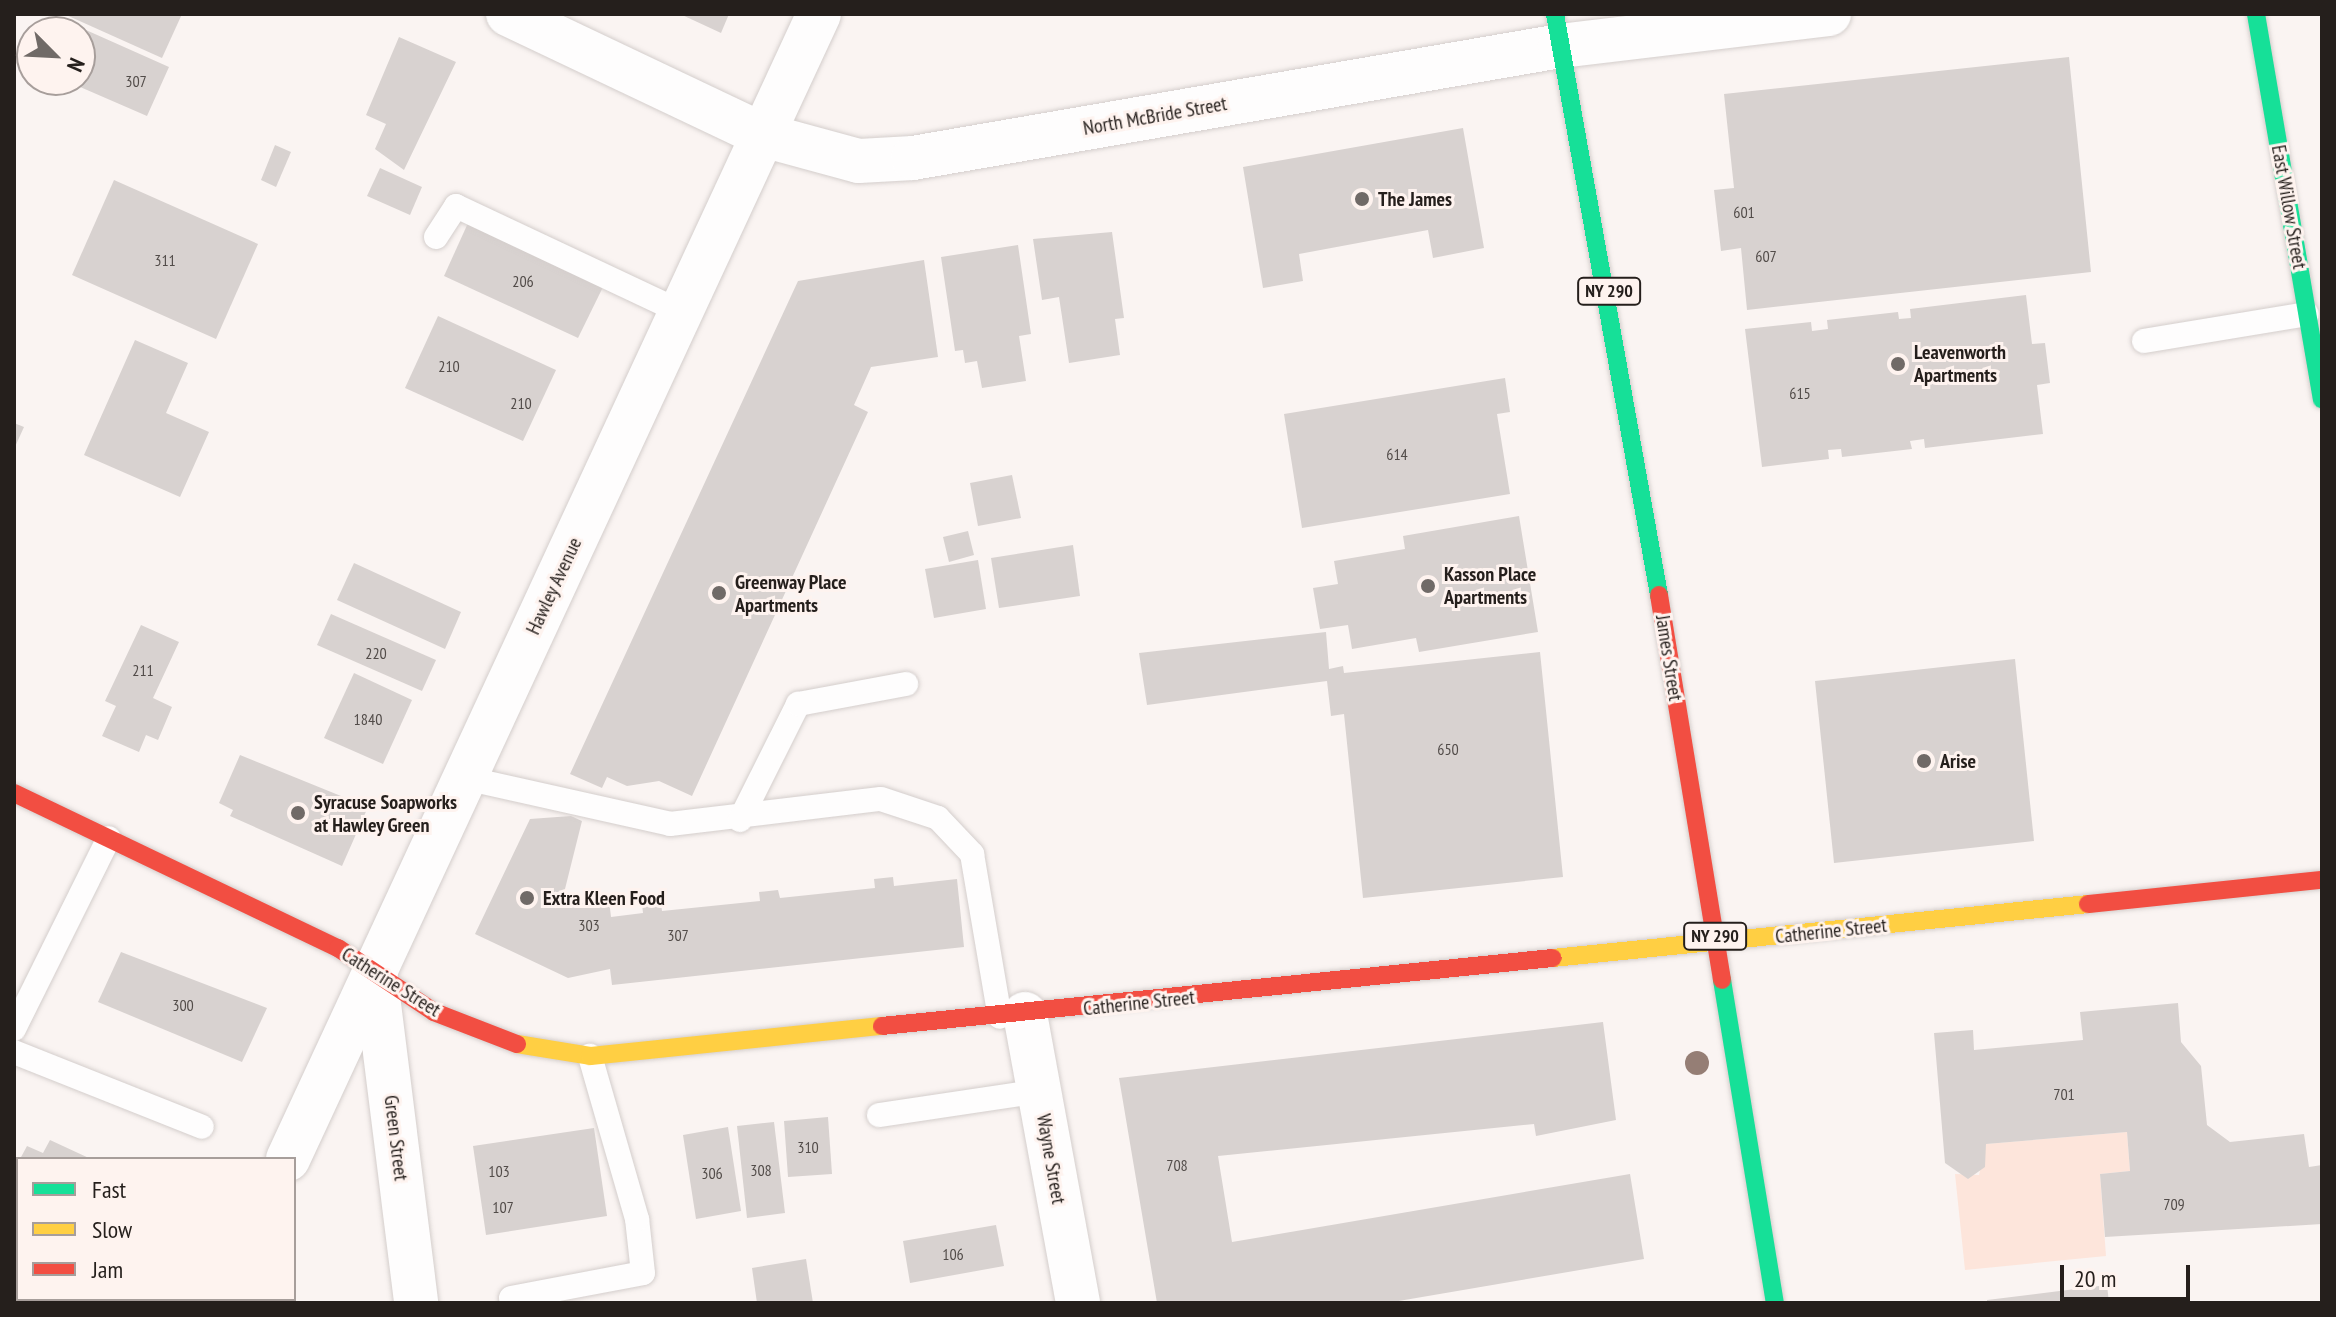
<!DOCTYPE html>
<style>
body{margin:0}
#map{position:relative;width:2336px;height:1317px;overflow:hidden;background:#faf4f2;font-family:"PT Sans Narrow",sans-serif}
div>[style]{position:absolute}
.green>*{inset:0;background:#fde5db}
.building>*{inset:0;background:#d8d2d0}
.roads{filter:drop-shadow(0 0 2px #d4cecc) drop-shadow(0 0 2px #d4cecc)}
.lane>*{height:24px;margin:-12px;padding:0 12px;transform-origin:12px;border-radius:12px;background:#fefdfd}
.street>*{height:44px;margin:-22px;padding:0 22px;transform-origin:22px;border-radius:22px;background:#fefdfd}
.fast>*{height:18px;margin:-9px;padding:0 9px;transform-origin:9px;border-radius:9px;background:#16e098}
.slow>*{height:18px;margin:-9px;padding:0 9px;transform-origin:9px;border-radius:9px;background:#ffcf43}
.jam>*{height:18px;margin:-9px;padding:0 9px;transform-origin:9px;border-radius:9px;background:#f24e42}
.trees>*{width:24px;height:24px;margin:-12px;border-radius:50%;background:#957e75}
.dots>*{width:22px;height:22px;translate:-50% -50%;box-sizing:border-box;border:4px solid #fef3ef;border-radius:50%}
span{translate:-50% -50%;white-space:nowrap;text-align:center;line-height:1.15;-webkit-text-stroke:6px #fef3ef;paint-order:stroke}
.number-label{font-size:16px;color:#524c49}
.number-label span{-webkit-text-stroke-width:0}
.shield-label span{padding:2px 6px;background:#fef3ef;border:2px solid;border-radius:6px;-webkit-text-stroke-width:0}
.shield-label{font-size:18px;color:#251f1c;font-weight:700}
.street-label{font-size:20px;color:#251f1c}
.poi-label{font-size:20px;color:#251f1c;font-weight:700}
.left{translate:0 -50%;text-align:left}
.frame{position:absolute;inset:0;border:16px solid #251f1c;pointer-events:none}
.legend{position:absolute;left:16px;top:1157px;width:280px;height:144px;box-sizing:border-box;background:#fef3ef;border:2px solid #a79e9b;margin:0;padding:10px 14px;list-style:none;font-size:24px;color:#251f1c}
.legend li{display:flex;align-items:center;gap:16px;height:40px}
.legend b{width:40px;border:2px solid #a79e9b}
.north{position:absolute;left:16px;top:16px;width:80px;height:80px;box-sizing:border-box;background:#fef3ef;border:2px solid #a79e9b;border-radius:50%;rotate:114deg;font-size:22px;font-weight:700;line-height:32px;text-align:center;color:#251f1c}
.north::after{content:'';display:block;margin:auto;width:28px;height:36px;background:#706a67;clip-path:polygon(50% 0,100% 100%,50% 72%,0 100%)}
.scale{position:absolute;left:2060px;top:1265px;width:130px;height:36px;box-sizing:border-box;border:4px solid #251f1c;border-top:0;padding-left:10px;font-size:24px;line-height:28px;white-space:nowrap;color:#251f1c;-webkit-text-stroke:6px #fef3ef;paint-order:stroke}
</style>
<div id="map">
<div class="green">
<i style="clip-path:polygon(2127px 1132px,2130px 1171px,2100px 1174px,2106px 1256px,1965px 1270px,1955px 1174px,1979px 1175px,1986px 1144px)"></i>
</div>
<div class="building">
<i style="clip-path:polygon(64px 14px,182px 14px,162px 58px)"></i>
<i style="clip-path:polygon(680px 14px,729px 14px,721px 33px)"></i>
<i style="clip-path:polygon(68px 22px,169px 67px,147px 116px,64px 80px,80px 80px,80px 32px,63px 32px)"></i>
<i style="clip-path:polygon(399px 37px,456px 62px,404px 170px,375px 149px,386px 124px,366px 115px)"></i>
<i style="clip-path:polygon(2069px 57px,2091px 272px,1747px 310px,1741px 248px,1721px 251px,1714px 190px,1734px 188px,1724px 94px)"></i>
<i style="clip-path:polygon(1463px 128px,1484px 248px,1433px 258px,1428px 230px,1299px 254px,1303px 281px,1263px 288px,1243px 167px)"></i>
<i style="clip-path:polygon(275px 145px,291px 152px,276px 187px,261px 180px)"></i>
<i style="clip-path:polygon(380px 168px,422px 187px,410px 215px,367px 196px)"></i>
<i style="clip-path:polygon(114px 180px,258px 244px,216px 339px,72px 275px)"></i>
<i style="clip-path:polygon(468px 223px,603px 287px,578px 338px,444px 276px)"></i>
<i style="clip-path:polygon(1112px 232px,1124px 318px,1115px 319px,1120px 355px,1069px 363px,1059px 297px,1042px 300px,1033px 239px)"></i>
<i style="clip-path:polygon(1018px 245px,1031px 334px,1019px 336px,1026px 381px,982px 388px,977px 361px,965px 363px,963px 350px,955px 351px,941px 257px)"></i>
<i style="clip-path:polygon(924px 260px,938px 357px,871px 367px,854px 405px,868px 412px,692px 796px,659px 781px,627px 786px,607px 777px,602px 788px,570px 774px,798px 281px)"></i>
<i style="clip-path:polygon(2026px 295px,2032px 344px,2045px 343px,2050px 383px,2037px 385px,2043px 434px,1925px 448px,1924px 439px,1910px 441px,1912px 449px,1842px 457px,1841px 449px,1828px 450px,1829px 459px,1762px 467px,1745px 329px,1811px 322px,1812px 331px,1828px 329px,1827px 320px,1898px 312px,1899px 319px,1911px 318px,1910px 309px)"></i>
<i style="clip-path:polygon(438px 316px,556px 370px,523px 441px,405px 388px)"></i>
<i style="clip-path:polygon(135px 340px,188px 363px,166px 413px,209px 432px,180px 497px,84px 455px)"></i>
<i style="clip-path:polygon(1505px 378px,1510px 412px,1497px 414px,1510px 494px,1302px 528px,1284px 414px)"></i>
<i style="clip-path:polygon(14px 423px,24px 427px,14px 449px)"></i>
<i style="clip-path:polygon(1012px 475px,1021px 518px,978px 526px,970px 483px)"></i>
<i style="clip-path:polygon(1519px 516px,1538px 632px,1419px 652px,1416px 638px,1352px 649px,1348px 625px,1320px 629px,1313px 588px,1338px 584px,1334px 561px,1405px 549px,1403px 536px)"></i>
<i style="clip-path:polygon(968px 531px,974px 555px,949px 562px,943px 537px)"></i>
<i style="clip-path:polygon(1073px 545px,1080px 596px,999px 608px,991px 558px)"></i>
<i style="clip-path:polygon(978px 560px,986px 609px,934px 618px,925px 569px)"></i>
<i style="clip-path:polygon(354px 563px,461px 612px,445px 649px,337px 600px)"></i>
<i style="clip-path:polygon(331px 614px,436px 660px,422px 691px,317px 645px)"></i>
<i style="clip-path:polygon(141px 625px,179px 642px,153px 698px,172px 707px,158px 740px,146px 735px,139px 752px,102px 736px,116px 706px,105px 701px)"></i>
<i style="clip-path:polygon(1326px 632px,1329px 669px,1343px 666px,1344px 673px,1540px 652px,1563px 877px,1363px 898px,1344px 714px,1331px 716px,1327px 681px,1147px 705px,1139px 653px)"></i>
<i style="clip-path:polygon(2015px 659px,2034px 841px,1834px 863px,1815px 681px)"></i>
<i style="clip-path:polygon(354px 673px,412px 700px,383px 764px,324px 738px)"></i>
<i style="clip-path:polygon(240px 755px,368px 807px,342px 866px,230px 816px,233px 810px,219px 803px)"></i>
<i style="clip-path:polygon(571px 816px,582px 821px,561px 905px,609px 900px,611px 917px,643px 913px,642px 904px,661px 903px,662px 911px,760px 901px,759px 892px,778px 890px,780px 898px,875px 888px,874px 879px,893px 877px,894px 886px,957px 879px,964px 947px,612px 985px,610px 969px,568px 978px,475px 934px,530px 819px)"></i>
<i style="clip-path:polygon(121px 952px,267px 1008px,242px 1062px,98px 1002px)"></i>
<i style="clip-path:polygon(2178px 1003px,2181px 1042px,2201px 1066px,2207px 1125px,2230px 1142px,2304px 1134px,2309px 1167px,2322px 1165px,2322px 1224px,2105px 1237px,2100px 1174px,2130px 1171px,2127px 1132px,1986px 1144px,1985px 1167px,1968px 1179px,1945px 1163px,1934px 1033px,1973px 1030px,1974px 1050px,2083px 1040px,2080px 1012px)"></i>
<i style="clip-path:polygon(1603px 1022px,1616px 1120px,1536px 1136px,1534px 1124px,1218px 1156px,1232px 1242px,1630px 1174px,1644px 1259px,1387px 1303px,1157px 1303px,1119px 1078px)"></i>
<i style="clip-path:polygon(828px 1117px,832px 1174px,788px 1177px,784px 1121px)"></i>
<i style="clip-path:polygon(774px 1122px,785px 1213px,747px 1218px,737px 1126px)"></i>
<i style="clip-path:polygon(728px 1127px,741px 1211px,696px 1219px,683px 1135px)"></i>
<i style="clip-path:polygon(594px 1128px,607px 1216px,486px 1235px,473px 1146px)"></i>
<i style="clip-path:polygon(50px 1140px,91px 1159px,20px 1159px,27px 1146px,43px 1153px)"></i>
<i style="clip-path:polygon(996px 1225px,1004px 1266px,910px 1283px,903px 1241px)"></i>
<i style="clip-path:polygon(14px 1227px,18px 1229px,18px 1295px,14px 1293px)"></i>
<i style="clip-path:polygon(806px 1259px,813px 1303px,757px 1303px,752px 1268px)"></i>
<i style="clip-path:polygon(2107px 1285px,2109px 1303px,1987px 1303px,1987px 1300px)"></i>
<i style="clip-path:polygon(26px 1299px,133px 1299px,131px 1303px)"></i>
</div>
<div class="roads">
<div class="lane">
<i style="left:436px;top:237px;width:37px;rotate:-57deg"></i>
<i style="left:456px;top:206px;width:249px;rotate:25.2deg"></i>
<i style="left:2144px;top:341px;width:165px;rotate:-9.4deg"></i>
<i style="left:465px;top:778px;width:210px;rotate:12.6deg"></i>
<i style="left:670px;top:824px;width:212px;rotate:-6.8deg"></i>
<i style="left:881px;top:799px;width:60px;rotate:18.4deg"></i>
<i style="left:938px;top:818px;width:50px;rotate:46.6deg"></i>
<i style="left:972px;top:854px;width:165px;rotate:80.3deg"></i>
<i style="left:740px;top:820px;width:130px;rotate:-63.4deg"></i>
<i style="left:798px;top:704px;width:110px;rotate:-10.5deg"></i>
<i style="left:14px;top:1029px;width:213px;rotate:-63.6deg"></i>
<i style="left:14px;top:1052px;width:202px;rotate:21.7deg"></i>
<i style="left:879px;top:1115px;width:162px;rotate:-8.5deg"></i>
<i style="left:511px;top:1298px;width:134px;rotate:-10.7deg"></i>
<i style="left:643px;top:1273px;width:54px;rotate:-96.3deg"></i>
<i style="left:637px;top:1219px;width:170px;rotate:-106.1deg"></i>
</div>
<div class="street">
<i style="left:508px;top:14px;width:282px;rotate:25.4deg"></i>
<i style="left:763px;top:135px;width:99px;rotate:15.2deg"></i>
<i style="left:859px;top:161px;width:54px;rotate:-3.2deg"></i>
<i style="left:913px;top:158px;width:657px;rotate:-9.82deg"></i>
<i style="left:1560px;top:46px;width:271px;rotate:-6.8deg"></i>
<i style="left:375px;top:972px;width:334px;rotate:82.9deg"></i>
<i style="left:1025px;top:1014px;width:294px;rotate:79.6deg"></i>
<i style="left:288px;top:1159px;width:1262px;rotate:-65.12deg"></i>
<i style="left:222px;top:1303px;width:4px;rotate:-63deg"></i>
</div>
<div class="fast">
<i style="left:1555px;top:14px;width:590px;rotate:79.85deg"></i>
<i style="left:2256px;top:14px;width:391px;rotate:80.3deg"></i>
<i style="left:1722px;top:980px;width:327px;rotate:80.7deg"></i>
</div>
<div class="slow">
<i style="left:1553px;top:958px;width:538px;rotate:-5.76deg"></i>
<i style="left:517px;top:1044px;width:74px;rotate:9.3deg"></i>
<i style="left:590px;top:1056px;width:294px;rotate:-5.9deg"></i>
</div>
<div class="jam">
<i style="left:1659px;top:595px;width:390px;rotate:80.7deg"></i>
<i style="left:14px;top:793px;width:359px;rotate:25.6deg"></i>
<i style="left:338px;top:948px;width:115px;rotate:33.7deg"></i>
<i style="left:434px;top:1012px;width:89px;rotate:21.1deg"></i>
<i style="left:2088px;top:904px;width:235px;rotate:-5.9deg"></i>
<i style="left:882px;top:1026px;width:674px;rotate:-5.79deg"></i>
</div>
</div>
<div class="trees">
<i style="left:1697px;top:1063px"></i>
</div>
<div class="dots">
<i style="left:1362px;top:199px;background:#706a67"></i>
<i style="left:1898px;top:364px;background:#706a67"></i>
<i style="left:1428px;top:586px;background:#706a67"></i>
<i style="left:719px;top:593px;background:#706a67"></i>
<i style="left:1924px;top:761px;background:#706a67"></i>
<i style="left:298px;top:813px;background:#706a67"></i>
<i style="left:527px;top:898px;background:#706a67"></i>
</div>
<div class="number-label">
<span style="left:136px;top:81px">307</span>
<span style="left:1744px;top:212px">601</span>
<span style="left:1766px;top:256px">607</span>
<span style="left:165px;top:260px">311</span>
<span style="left:523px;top:281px">206</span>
<span style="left:449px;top:366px">210</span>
<span style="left:1800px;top:393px">615</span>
<span style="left:521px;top:403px">210</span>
<span style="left:1397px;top:454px">614</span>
<span style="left:376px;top:653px">220</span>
<span style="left:143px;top:670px">211</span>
<span style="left:368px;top:719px">1840</span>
<span style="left:1448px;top:749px">650</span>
<span style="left:589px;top:925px">303</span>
<span style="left:678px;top:935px">307</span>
<span style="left:183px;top:1005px">300</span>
<span style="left:2064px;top:1094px">701</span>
<span style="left:808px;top:1147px">310</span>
<span style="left:1177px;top:1165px">708</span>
<span style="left:761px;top:1170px">308</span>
<span style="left:499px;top:1171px">103</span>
<span style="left:712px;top:1173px">306</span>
<span style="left:2174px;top:1204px">709</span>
<span style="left:503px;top:1207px">107</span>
<span style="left:953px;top:1254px">106</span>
</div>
<div class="shield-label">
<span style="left:1609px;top:291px">NY 290</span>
<span style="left:1715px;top:936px">NY 290</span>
</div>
<div class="street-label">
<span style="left:1155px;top:116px;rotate:-10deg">North McBride Street</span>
<span style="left:2289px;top:207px;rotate:80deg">East Willow Street</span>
<span style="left:554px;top:586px;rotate:-65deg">Hawley Avenue</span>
<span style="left:1669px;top:658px;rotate:81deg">James Street</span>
<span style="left:1831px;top:931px;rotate:-6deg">Catherine Street</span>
<span style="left:391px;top:982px;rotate:32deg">Catherine Street</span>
<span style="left:1139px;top:1003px;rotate:-6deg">Catherine Street</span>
<span style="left:396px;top:1138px;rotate:83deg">Green Street</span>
<span style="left:1051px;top:1159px;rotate:80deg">Wayne Street</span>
</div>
<div class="poi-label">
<span class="left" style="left:1378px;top:199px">The James</span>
<span class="left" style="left:1914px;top:364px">Leavenworth<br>Apartments</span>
<span class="left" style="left:1444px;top:586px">Kasson Place<br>Apartments</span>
<span class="left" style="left:735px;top:594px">Greenway Place<br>Apartments</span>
<span class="left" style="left:1940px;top:761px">Arise</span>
<span class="left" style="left:314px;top:814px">Syracuse Soapworks<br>at Hawley Green</span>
<span class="left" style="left:543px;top:898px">Extra Kleen Food</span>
</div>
<div class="frame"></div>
<ul class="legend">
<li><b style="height:10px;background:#16e098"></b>Fast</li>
<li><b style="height:10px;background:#ffcf43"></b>Slow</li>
<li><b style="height:10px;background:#f24e42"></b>Jam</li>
</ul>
<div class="north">N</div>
<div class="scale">20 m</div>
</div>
